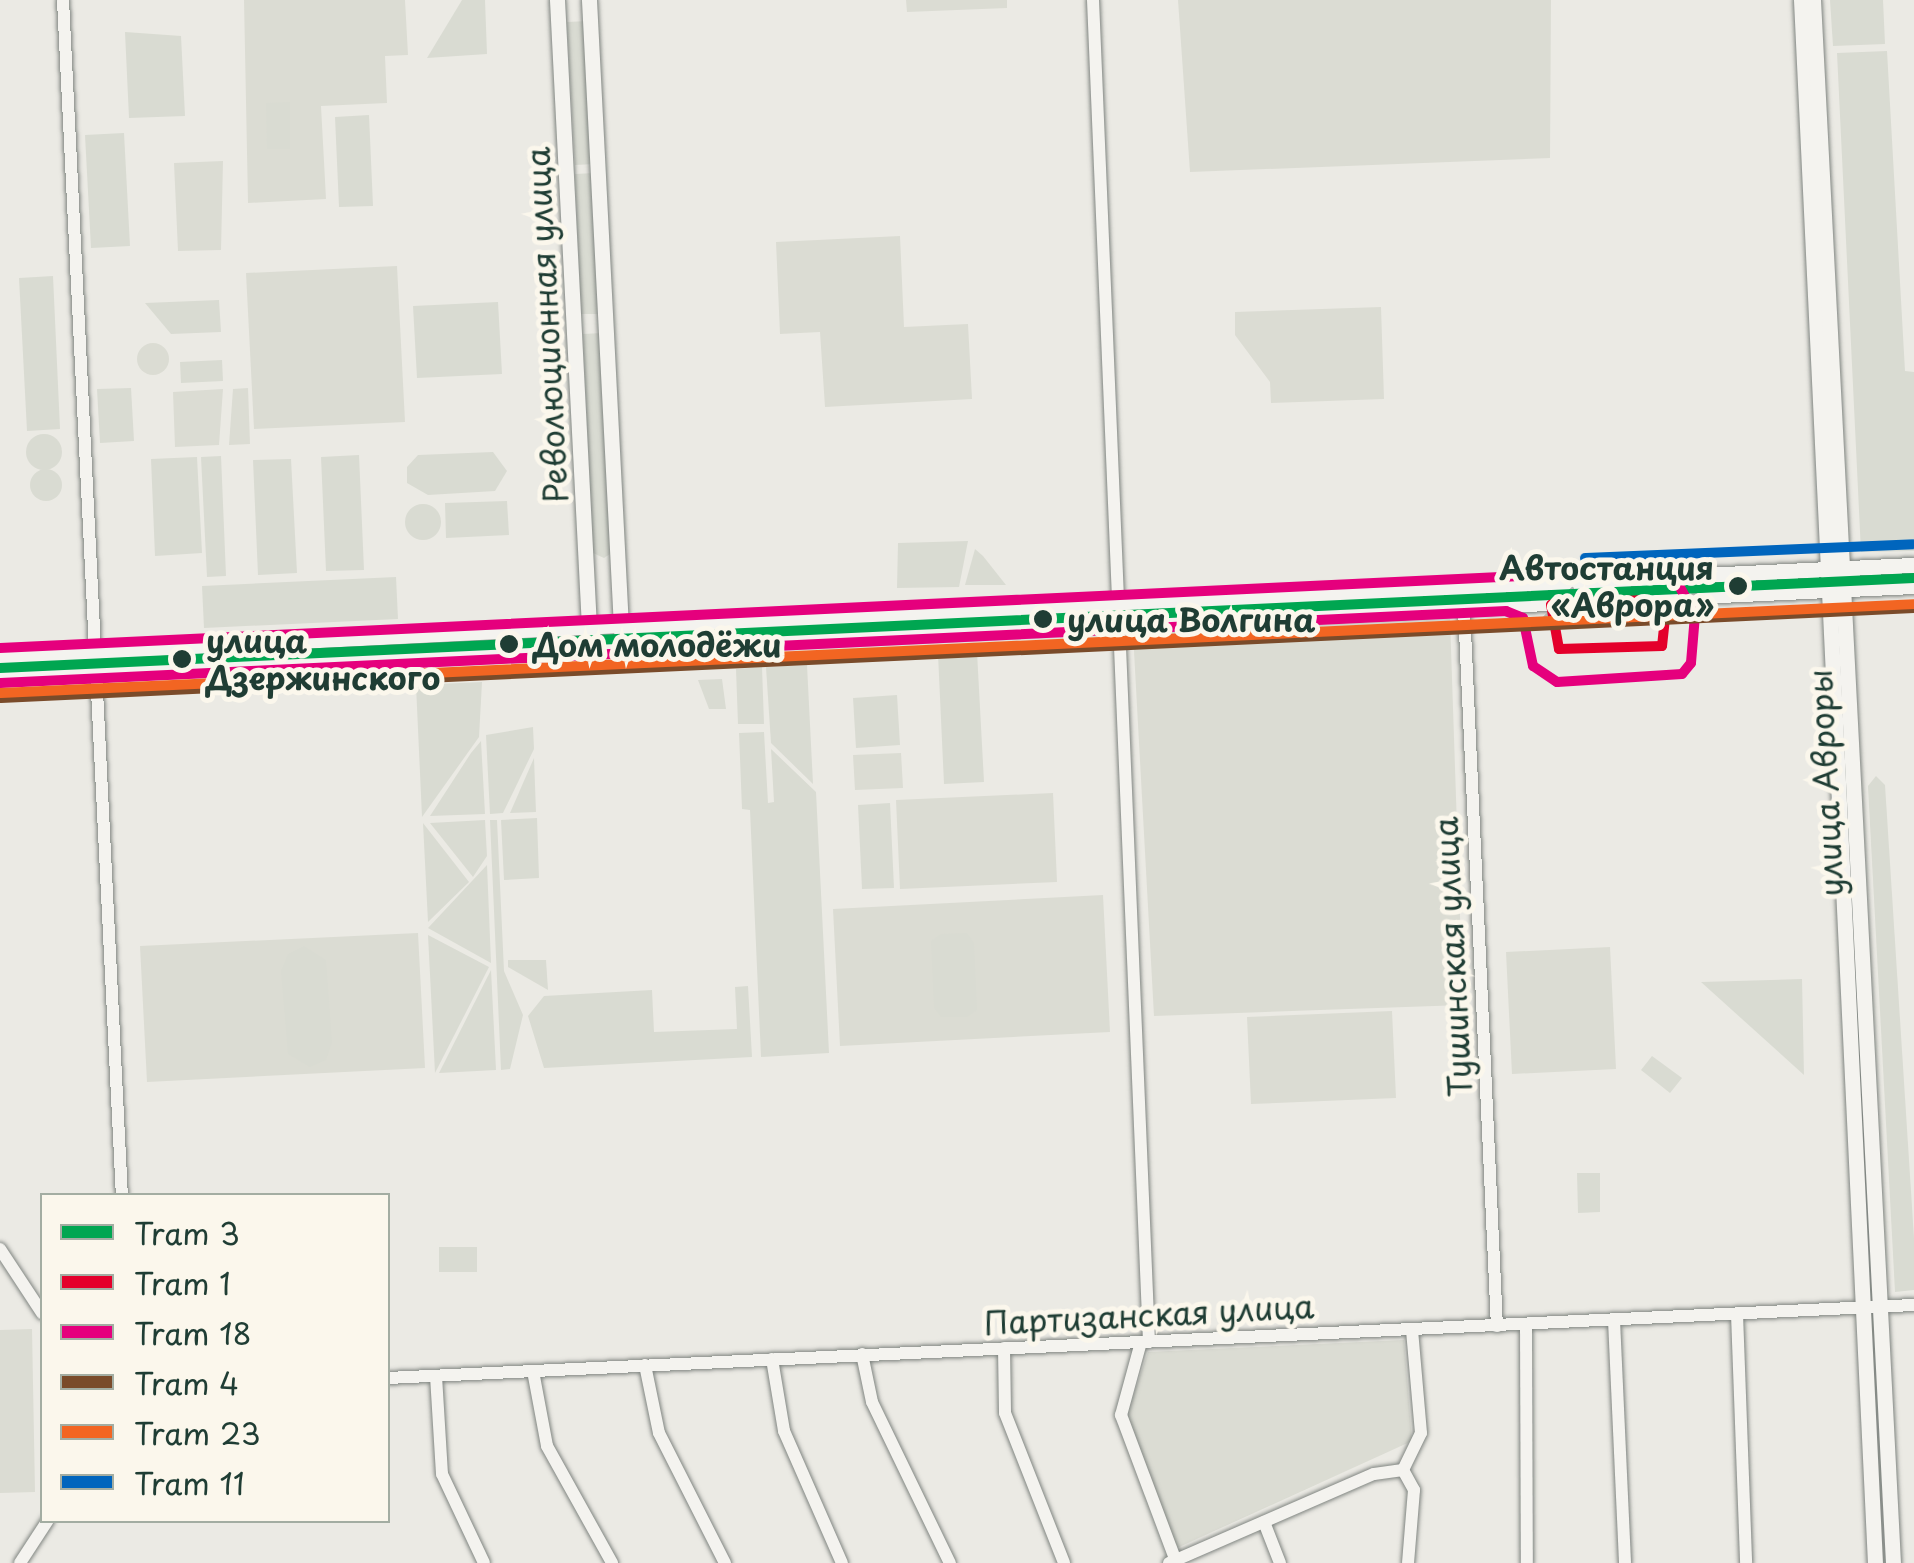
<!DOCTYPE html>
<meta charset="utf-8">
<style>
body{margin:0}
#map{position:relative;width:1914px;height:1563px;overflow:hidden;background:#ebeae4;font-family:"Playpen Sans",sans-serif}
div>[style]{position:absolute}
.built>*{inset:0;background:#dbdcd3}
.round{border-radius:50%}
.green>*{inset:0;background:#d9dbd2}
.roads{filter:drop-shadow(0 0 2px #808581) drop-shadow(0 0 2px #808581)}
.minor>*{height:12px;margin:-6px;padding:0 6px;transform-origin:6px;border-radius:6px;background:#f4f3ef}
.major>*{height:15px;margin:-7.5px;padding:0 7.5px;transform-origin:7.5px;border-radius:7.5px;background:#f4f3ef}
.tram>*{height:2.5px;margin:-1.25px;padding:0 1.25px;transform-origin:1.25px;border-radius:1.25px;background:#b0b3af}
.tram-1>*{height:10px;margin:-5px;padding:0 5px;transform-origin:5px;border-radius:5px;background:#00a651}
.tram-2>*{height:10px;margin:-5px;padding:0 5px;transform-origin:5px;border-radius:5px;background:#e4002b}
.tram-3>*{height:10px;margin:-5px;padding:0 5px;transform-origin:5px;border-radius:5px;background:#e5007d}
.tram-4>*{height:10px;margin:-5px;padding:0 5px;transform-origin:5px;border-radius:5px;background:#7a4b2a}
.tram-5>*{height:10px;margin:-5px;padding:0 5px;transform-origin:5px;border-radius:5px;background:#f26522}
.tram-6>*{height:10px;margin:-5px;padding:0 5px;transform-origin:5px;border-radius:5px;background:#0065bd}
.dots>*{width:28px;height:28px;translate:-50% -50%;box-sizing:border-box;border:5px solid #fbf7ec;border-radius:50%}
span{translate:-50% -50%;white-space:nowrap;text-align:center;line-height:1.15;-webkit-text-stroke:10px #fbf7ec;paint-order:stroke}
.street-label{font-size:32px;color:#1f3d34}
.stop-label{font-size:32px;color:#1f3d34;font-weight:700}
.right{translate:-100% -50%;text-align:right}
.left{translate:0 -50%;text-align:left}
.legend{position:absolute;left:40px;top:1193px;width:350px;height:330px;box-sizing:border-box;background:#fbf7ec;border:2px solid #a3ada2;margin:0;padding:12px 18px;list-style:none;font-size:30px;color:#1f3d34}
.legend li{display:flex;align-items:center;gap:20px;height:50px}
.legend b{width:50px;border:2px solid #a3ada2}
</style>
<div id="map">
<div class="built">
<i style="clip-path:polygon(244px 0,405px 0,408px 55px,385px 56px,387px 103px,321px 106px,326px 199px,248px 203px)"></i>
<i style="clip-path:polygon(906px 0,1007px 0,1007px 8px,907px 12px)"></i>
<i style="clip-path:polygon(1178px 0,1551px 0,1550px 158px,1190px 172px)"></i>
<i style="clip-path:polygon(223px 161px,221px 250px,178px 251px,174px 163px)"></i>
<i style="clip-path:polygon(900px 236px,904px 327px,968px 324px,972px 399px,825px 407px,820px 332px,780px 334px,776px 242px)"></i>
<i style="clip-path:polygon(397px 266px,405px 422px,254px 429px,246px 273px)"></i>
<i style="clip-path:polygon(1381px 307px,1384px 399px,1271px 403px,1270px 382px,1235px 335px,1235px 312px)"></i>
<i class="round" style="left:137px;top:343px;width:32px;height:32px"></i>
<i style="clip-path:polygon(248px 388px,250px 444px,229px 445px,233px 389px)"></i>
<i style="clip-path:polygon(223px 389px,219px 445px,175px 447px,173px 392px)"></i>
<i style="clip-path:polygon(1450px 619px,1463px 1005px,1154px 1016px,1133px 633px)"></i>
<i style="clip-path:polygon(901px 753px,903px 788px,855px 790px,853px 755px)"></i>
<i style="clip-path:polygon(1053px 793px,1057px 882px,900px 889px,896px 800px)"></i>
<i style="clip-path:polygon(1103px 895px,1110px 1032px,840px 1046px,833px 909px)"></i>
<i style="clip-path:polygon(418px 933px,425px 1068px,147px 1082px,140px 946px)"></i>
<i style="clip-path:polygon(1610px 947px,1616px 1069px,1512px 1074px,1506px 952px)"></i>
<i style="clip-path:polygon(1392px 1011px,1396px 1098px,1251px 1104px,1247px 1017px)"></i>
<i style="clip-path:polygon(32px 1329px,35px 1492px,0 1493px,0 1330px)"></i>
<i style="clip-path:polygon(1404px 1340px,1412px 1441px,1177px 1548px,1127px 1414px,1148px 1352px)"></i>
</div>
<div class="green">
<i style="clip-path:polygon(462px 0,485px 0,487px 54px,427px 58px)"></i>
<i style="clip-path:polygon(1830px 0,1883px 0,1885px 44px,1833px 46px)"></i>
<i style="clip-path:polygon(588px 21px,595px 164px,575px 165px,567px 22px)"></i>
<i style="clip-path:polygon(125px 32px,181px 36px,185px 116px,129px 118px)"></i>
<i style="clip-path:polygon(1887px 51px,1905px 371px,1914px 372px,1914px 551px,1861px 552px,1837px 53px)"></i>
<i style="clip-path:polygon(290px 102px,290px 149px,267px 149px,266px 103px)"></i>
<i style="clip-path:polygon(369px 115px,373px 206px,339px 207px,335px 117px)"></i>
<i style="clip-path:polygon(124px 133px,130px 246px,91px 248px,85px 135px)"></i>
<i style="clip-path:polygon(595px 173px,602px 314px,581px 314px,575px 174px)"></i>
<i style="clip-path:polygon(53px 276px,60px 429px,27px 431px,19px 278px)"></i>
<i style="clip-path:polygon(219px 300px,221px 332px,171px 334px,145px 303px)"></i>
<i style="clip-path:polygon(498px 302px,502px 374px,417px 378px,413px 306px)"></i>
<i style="clip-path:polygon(602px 333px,613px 552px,604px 558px,593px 553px,583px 334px)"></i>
<i style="clip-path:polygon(222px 360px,223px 381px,181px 383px,180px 362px)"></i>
<i style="clip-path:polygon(131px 388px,134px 441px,100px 443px,97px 389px)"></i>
<i class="round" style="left:26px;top:434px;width:36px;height:36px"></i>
<i style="clip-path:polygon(493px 452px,507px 471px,495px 491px,428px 495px,407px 483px,407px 467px,418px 455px)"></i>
<i style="clip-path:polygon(359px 455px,364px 570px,326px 571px,321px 457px)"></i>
<i style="clip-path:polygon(221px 456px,226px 576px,207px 577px,201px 457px)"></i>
<i style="clip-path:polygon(197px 457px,202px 553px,155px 556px,151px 459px)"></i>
<i style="clip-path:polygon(291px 459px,297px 573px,258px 575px,253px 460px)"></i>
<i class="round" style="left:30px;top:469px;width:32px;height:32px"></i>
<i style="clip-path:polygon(507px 501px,509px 535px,446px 538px,445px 503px)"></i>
<i class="round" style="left:405px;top:504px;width:36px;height:36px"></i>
<i style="clip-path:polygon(968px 541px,959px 587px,897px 588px,898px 543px)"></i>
<i style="clip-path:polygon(975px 549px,983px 556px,1006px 585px,965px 585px)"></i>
<i style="clip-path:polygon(396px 577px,398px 619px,204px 628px,202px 586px)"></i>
<i style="clip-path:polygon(977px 652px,984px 782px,944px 784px,938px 654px)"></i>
<i style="clip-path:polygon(807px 665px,813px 784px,771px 743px,766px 667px)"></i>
<i style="clip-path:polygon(762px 667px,764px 724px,738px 724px,736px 669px)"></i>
<i style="clip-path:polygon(722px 679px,726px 709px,709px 709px,698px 680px)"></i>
<i style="clip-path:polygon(482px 682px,479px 737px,422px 817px,416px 685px)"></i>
<i style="clip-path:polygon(897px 695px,900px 745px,856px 748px,853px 698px)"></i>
<i style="clip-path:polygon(533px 727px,534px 749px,503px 813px,490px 814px,486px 735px)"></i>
<i style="clip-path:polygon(764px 732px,768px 803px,774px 802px,771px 749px,816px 792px,829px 1053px,761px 1057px,750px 810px,742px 809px,739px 733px)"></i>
<i style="clip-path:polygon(481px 741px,485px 814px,430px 816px,471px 753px)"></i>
<i style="clip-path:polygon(534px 758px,536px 812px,510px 813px)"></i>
<i style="clip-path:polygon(1876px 776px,1885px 785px,1914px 1238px,1914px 1290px,1895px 1292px,1868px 786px)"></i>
<i style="clip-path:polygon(890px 803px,894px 888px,862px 889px,858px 805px)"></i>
<i style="clip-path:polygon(537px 818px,539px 878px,504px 880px,501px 820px)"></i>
<i style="clip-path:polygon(485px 820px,487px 856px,473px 877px,430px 823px)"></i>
<i style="clip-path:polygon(490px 820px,497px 820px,504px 971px,523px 1015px,510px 1069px,501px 1070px)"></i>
<i style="clip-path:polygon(423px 823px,469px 882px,428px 922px)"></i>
<i style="clip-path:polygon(487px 865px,491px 963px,428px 928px)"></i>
<i style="clip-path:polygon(967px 933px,974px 943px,977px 1010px,967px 1017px,941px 1017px,934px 1008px,931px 941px,941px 934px)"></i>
<i style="clip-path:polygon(428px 935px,489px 967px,435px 1073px)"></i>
<i style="clip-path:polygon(304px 946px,326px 960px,332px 1043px,326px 1060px,310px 1067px,288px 1054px,281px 971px,288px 954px)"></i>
<i style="clip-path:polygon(508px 960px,546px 960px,548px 990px,508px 967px)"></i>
<i style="clip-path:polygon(491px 970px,496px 1070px,439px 1073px)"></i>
<i style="clip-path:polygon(1802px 979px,1804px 1075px,1701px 982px)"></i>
<i style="clip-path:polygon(748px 986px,752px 1057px,544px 1068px,528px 1016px,544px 996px,652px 990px,654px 1032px,737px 1029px,735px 987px)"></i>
<i style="clip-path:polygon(1652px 1056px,1682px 1078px,1670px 1093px,1641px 1070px)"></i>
<i style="clip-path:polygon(1577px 1173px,1600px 1173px,1600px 1212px,1578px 1213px)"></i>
<i style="clip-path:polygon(439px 1247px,477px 1247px,477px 1272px,439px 1272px)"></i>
</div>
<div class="roads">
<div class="minor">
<i style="left:63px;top:0;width:1197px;rotate:87.18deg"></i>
<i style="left:1093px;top:0;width:1343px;rotate:87.61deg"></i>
<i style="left:1463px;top:587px;width:740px;rotate:87.37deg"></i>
<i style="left:0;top:658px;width:622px;rotate:-2.86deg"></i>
<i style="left:0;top:675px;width:623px;rotate:-2.67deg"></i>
<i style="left:0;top:1249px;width:77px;rotate:56.7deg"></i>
<i style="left:1737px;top:1314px;width:249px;rotate:87.9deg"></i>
<i style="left:1614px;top:1320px;width:243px;rotate:87.4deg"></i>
<i style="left:1526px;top:1324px;width:239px;rotate:89.8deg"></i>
<i style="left:1141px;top:1342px;width:76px;rotate:105.3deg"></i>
<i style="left:1121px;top:1415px;width:156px;rotate:69.4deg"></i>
<i style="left:1004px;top:1348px;width:65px;rotate:89.1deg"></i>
<i style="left:1005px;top:1413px;width:161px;rotate:68.5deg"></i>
<i style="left:862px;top:1354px;width:49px;rotate:78.2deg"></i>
<i style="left:872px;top:1402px;width:179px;rotate:64.2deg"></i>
<i style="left:772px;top:1359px;width:73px;rotate:80.5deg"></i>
<i style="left:784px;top:1431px;width:144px;rotate:66.3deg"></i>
<i style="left:645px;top:1365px;width:69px;rotate:78.4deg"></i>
<i style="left:659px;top:1433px;width:146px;rotate:63.1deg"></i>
<i style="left:533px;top:1371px;width:76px;rotate:79.4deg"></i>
<i style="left:547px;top:1446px;width:134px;rotate:60.9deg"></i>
<i style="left:436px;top:1376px;width:98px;rotate:86.5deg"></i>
<i style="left:442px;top:1474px;width:98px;rotate:64.7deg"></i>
<i style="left:388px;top:1378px;width:1528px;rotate:-2.74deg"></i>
<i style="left:1403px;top:1470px;width:41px;rotate:-64.1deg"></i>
<i style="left:1421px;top:1433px;width:103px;rotate:-95deg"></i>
<i style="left:1403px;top:1470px;width:23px;rotate:61deg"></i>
<i style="left:1414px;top:1490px;width:73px;rotate:94.7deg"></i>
<i style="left:1264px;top:1522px;width:44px;rotate:68.7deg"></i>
<i style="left:20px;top:1563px;width:51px;rotate:-56.9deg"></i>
<i style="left:1169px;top:1563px;width:223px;rotate:-23.5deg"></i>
<i style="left:1374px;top:1474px;width:29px;rotate:-8deg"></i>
</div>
<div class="major">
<i style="left:557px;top:0;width:649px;rotate:87.08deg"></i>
<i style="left:589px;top:0;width:647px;rotate:87.08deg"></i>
<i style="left:622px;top:646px;width:1293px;rotate:-2.66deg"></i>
<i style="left:1801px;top:0;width:1565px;rotate:87.29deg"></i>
<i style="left:1813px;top:0;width:1565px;rotate:87.07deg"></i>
<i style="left:621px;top:627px;width:1294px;rotate:-2.75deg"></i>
</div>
</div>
<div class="tram">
<i style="left:1681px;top:612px;width:16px;rotate:-72deg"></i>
<i style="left:1686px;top:597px;width:20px;rotate:-27deg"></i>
<i style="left:1544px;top:617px;width:40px;rotate:-46deg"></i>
</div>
<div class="tram-1">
<i style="left:0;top:668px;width:1916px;rotate:-2.69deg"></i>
</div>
<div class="tram-2">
<i style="left:1644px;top:600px;width:28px;rotate:41deg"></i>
<i style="left:1665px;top:618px;width:28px;rotate:96deg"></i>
<i style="left:1662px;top:646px;width:103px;rotate:178.3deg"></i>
<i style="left:1559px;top:649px;width:45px;rotate:-100.3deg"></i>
<i style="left:1551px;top:605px;width:93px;rotate:-3.1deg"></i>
</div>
<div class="tram-3">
<i style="left:0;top:648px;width:1647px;rotate:-2.71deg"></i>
<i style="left:1645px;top:570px;width:34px;rotate:21deg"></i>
<i style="left:1677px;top:582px;width:38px;rotate:61deg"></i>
<i style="left:1695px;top:615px;width:48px;rotate:94.8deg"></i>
<i style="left:1691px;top:663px;width:14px;rotate:129deg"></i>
<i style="left:1682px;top:674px;width:125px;rotate:176.3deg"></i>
<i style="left:1557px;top:682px;width:29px;rotate:-146deg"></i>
<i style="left:1533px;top:666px;width:49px;rotate:-101.8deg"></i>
<i style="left:1523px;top:618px;width:18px;rotate:-158deg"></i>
<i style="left:1506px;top:611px;width:1507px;rotate:177.26deg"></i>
</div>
<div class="tram-4">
<i style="left:1px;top:698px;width:1915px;rotate:-2.69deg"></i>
</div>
<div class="tram-5">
<i style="left:1px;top:693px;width:1915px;rotate:-2.66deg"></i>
</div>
<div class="tram-6">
<i style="left:1585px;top:558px;width:328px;rotate:-2.4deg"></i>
</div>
<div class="dots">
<i style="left:1738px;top:586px;background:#1f3d34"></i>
<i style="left:1043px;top:619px;background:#1f3d34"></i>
<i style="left:509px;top:644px;background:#1f3d34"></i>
<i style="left:182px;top:659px;background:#1f3d34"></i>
</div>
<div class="street-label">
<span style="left:546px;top:325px;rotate:-93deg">Революционная улица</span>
<span style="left:1825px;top:783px;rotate:-93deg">улица Авроры</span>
<span style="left:1452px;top:957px;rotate:-93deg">Тушинская улица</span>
<span style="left:1149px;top:1314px;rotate:-3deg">Партизанская улица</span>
</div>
<div class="stop-label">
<span class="right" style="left:1714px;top:586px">Автостанция<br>«Аврора»</span>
<span class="left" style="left:1067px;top:619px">улица Волгина</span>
<span class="left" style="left:206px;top:659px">улица<br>Дзержинского</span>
<span class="left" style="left:533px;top:644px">Дом молодёжи</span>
</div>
<ul class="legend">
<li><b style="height:12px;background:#00a651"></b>Tram 3</li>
<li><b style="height:12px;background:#e4002b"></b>Tram 1</li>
<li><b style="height:12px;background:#e5007d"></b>Tram 18</li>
<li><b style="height:12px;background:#7a4b2a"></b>Tram 4</li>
<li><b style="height:12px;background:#f26522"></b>Tram 23</li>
<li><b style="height:12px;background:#0065bd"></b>Tram 11</li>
</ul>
</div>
